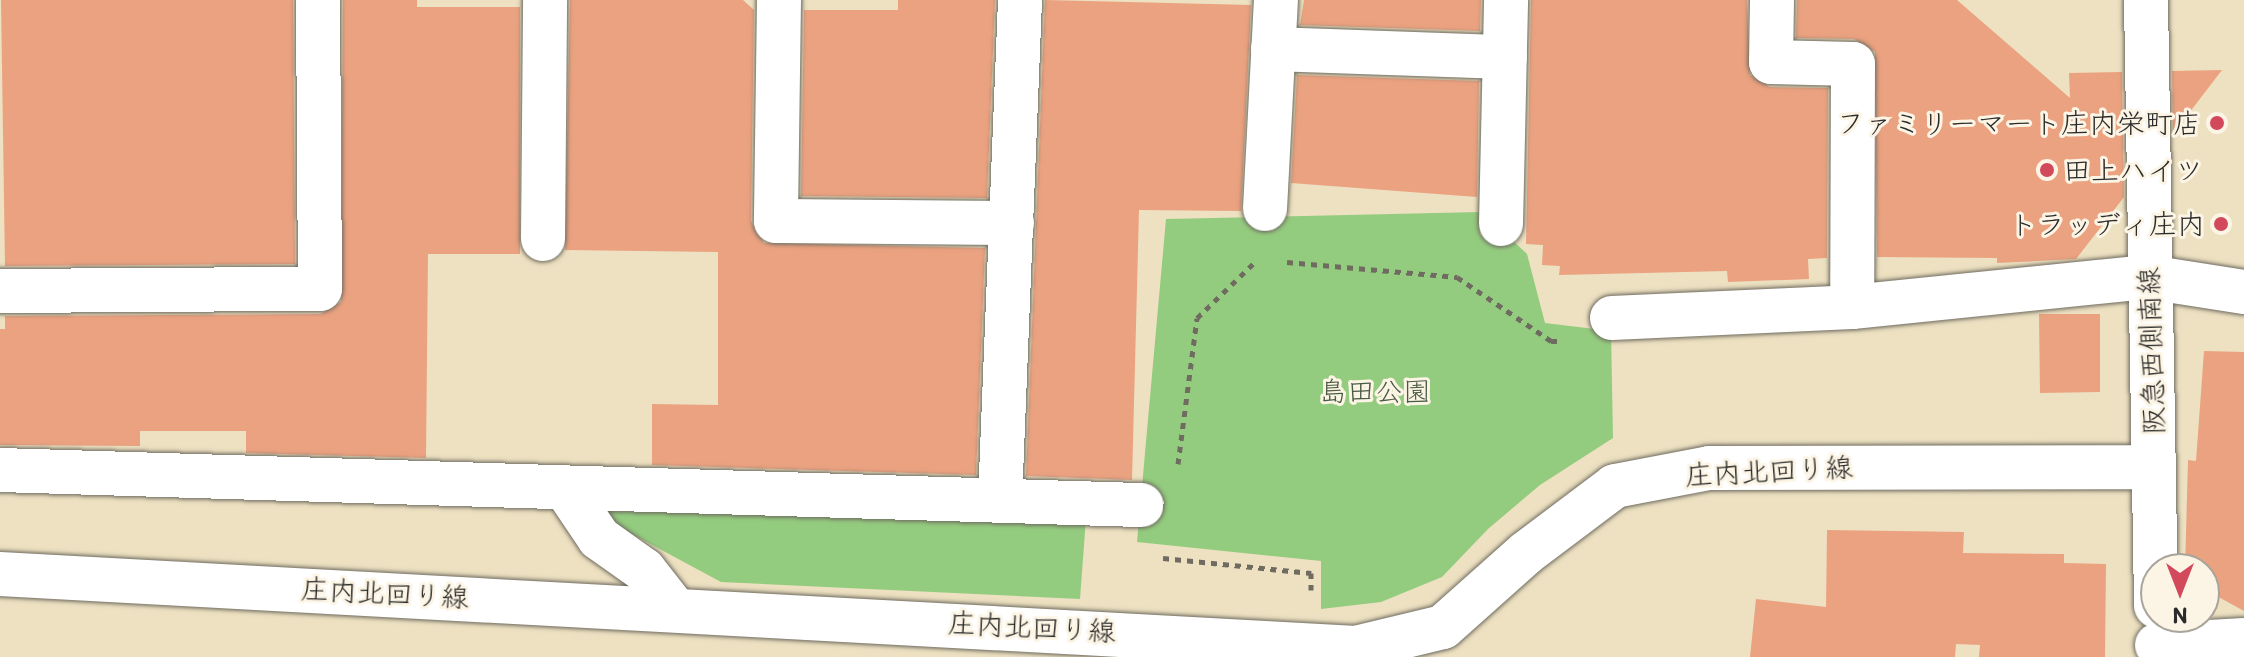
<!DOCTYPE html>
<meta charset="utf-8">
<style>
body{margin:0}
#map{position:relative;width:2244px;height:657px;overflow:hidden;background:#ede1c1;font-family:Itim,"Klee One",sans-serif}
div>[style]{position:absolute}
.green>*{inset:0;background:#94cc7f}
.building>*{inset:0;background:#eba280}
.path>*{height:5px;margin-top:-2.5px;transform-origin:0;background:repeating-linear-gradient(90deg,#6f6b60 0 6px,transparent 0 12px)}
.roads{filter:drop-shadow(0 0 2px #6f6b60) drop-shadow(0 0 2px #6f6b60)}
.minor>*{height:44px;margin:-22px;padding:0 22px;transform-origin:22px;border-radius:22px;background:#fff}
.dots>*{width:22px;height:22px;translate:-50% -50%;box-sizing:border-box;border:4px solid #fcf5e5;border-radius:50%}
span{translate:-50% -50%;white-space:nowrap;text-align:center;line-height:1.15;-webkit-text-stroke:6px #fcf5e5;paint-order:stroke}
.poi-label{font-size:28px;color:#2b2b2b}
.right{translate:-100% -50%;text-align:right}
.left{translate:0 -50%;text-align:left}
.street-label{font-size:28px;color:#2b2b2b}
.park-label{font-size:28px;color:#4a5b44}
.north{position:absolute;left:2140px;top:553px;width:80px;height:80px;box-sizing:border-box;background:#fcf5e5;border:2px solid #a8a49b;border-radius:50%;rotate:180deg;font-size:22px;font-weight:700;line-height:32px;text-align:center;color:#2b2b2b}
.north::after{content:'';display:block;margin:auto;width:28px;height:36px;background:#d1495b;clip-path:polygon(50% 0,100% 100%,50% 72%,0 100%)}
</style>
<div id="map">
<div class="green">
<i style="clip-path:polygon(1480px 212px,1480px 235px,1509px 237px,1527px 254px,1545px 323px,1611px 331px,1613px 438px,1540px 485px,1488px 529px,1442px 577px,1381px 602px,1321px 609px,1321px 561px,1137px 542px,1166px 219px)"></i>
<i style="clip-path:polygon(602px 511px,1086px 518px,1080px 599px,721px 582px,617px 526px)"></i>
</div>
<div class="building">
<i style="clip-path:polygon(1px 0,293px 0,295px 264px,5px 266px)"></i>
<i style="clip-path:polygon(343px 0,417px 0,417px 7px,520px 7px,520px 254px,428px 254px,426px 458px,246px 453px,246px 431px,140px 431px,140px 446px,0 445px,0 329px,5px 329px,5px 316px,320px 314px,341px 302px)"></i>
<i style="clip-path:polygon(570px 0,743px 0,754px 10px,751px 221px,764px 243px,985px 248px,976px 475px,652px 465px,652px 404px,718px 405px,718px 252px,565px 250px)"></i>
<i style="clip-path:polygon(898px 0,995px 0,987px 198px,801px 196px,804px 10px,898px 10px)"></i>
<i style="clip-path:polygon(1045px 0,1251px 5px,1241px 211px,1139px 210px,1132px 480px,1026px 476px)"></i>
<i style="clip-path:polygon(1304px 0,1481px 0,1480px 31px,1300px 25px)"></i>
<i style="clip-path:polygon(1531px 0,1747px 0,1750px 75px,1770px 87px,1828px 88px,1827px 258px,1808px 259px,1809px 279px,1728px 282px,1727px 271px,1559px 275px,1560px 266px,1542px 265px,1543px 245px,1526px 244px)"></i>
<i style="clip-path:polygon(1797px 0,1957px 0,2070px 98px,2069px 73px,2122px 72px,2124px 197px,2076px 259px,1997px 263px,1997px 258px,1877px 257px,1875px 52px,1854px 39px,1796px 38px)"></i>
<i style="clip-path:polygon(2222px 70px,2173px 134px,2172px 71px)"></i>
<i style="clip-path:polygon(1297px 75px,1479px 81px,1477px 197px,1291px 183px)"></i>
<i style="clip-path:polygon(2039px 314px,2100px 314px,2100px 392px,2040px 393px)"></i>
<i style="clip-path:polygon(2204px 351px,2244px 352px,2244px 611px,2204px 589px,2204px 569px,2185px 569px,2188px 460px,2196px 461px)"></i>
<i style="clip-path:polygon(1827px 530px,1964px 532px,1963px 553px,2064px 554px,2064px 563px,2106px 564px,2105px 657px,1979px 657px,1980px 645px,1956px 644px,1955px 657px,1750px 657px,1756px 599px,1826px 607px)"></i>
</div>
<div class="path">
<i style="left:1287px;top:262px;width:171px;rotate:5deg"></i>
<i style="left:1457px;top:277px;width:114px;rotate:34.2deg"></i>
<i style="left:1551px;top:341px;width:10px"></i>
<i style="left:1178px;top:464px;width:147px;rotate:-82.6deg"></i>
<i style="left:1197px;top:318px;width:78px;rotate:-44deg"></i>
<i style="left:1163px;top:558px;width:149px;rotate:5.8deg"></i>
<i style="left:1311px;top:573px;width:17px;rotate:90deg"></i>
</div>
<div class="roads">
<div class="minor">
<i style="left:779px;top:0;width:221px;rotate:90.8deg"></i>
<i style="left:776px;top:221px;width:236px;rotate:0.5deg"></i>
<i style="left:1772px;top:0;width:62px;rotate:90.9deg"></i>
<i style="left:1771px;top:62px;width:82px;rotate:1.4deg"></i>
<i style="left:1853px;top:64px;width:243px;rotate:90.2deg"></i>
<i style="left:2146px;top:0;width:606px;rotate:89.05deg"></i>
<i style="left:1273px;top:49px;width:232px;rotate:2deg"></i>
<i style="left:1265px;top:209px;width:209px;rotate:-87deg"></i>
<i style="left:1501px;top:224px;width:224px;rotate:-88.7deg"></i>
<i style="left:543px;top:239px;width:239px;rotate:-89.5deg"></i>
<i style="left:0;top:291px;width:320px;rotate:-0.4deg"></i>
<i style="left:320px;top:289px;width:289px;rotate:-90.4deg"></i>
<i style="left:1612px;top:318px;width:240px;rotate:-2.6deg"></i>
<i style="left:1852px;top:307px;width:298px;rotate:-5.8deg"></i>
<i style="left:2148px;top:277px;width:97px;rotate:8.9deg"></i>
<i style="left:0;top:470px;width:1142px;rotate:1.76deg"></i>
<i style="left:566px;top:489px;width:59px;rotate:56deg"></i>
<i style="left:599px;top:538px;width:55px;rotate:35.4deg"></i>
<i style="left:644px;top:570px;width:47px;rotate:51.9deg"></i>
<i style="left:1000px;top:500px;width:500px;rotate:-87.71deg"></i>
<i style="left:0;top:574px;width:1358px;rotate:3.12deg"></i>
<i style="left:1356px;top:648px;width:89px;rotate:-13.6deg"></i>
<i style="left:1443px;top:627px;width:111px;rotate:-41.7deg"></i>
<i style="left:1526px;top:553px;width:111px;rotate:-37deg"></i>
<i style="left:1615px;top:486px;width:96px;rotate:-10.8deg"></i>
<i style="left:1709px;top:468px;width:445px;rotate:-0.1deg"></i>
<i style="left:2157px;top:645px;width:87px;rotate:-3.3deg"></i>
</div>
</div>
<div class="dots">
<i style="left:2217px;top:123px;background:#d1495b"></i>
<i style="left:2047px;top:170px;background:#d1495b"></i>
<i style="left:2221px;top:224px;background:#d1495b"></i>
</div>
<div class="poi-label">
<span class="right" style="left:2201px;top:123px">ファミリーマート庄内栄町店</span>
<span class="left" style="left:2063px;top:170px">田上ハイツ</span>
<span class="right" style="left:2205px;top:224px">トラッディ庄内</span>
</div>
<div class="street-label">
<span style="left:2151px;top:351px;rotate:-92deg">阪急西側南線</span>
<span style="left:1769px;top:471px;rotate:-3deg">庄内北回り線</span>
<span style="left:385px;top:593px;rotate:3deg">庄内北回り線</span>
<span style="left:1032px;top:627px;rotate:3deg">庄内北回り線</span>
</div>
<div class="park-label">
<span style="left:1375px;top:391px">島田公園</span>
</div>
<div class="north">N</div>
</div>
